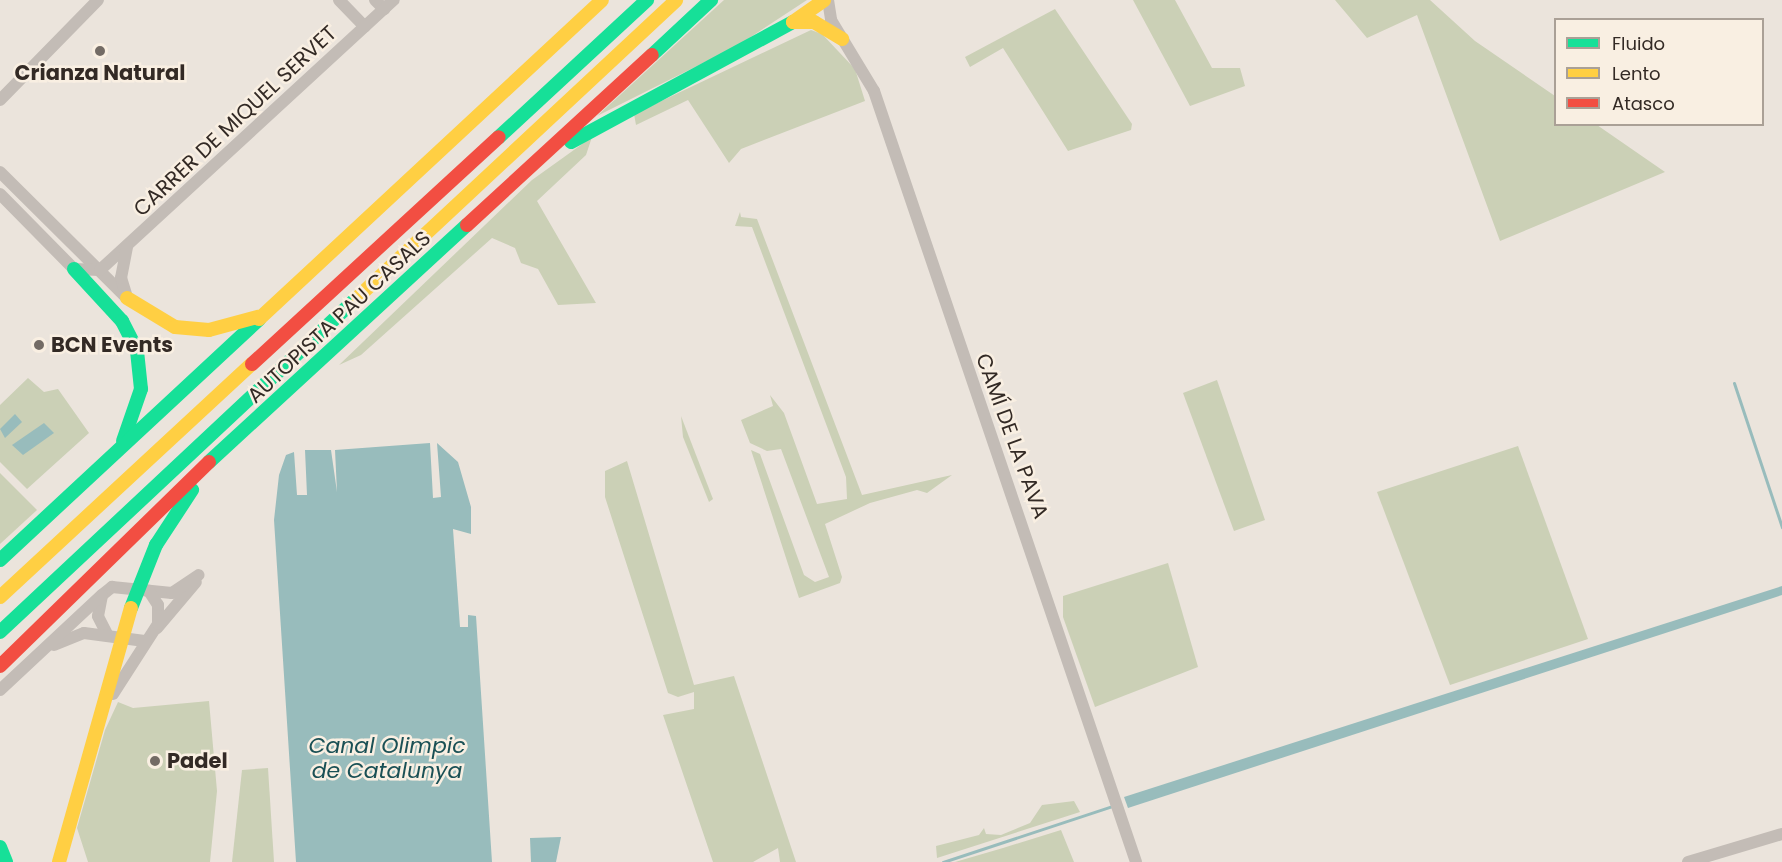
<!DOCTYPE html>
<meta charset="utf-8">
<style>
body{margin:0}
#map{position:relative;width:1782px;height:862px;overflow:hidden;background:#ebe4dc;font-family:Poppins,sans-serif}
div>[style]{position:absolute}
.green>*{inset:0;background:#cbd0b6}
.water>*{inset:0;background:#98bcbc}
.stream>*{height:3px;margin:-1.5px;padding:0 1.5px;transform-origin:1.5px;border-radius:1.5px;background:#98bcbc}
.street>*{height:12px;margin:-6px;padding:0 6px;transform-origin:6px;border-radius:6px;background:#c3bcb6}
.fast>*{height:14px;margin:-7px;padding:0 7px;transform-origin:7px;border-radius:7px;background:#16e098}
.slow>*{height:14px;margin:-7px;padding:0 7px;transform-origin:7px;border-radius:7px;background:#ffcf43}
.jam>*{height:14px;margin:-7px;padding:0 7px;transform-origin:7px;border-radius:7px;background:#f24e42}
.dots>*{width:16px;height:16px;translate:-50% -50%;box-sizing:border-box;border:3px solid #f9efe2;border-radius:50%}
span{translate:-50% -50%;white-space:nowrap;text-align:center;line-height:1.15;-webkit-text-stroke:5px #f9efe2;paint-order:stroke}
.poi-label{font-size:21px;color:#332a25;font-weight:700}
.left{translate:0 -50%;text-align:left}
.street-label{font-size:21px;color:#332a25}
.water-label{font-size:22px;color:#1a5055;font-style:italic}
.legend{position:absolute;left:1554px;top:18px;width:210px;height:108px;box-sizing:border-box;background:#f9efe2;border:2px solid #aaa096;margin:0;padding:8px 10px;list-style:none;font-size:18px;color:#332a25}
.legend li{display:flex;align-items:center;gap:12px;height:30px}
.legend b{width:30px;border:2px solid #aaa096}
</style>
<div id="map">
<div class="green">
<i style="clip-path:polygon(724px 0,807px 0,737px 46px,597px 116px)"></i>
<i style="clip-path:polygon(1133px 0,1175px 0,1212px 68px,1240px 68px,1245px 86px,1190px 106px)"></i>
<i style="clip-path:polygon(1335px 0,1430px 0,1475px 41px,1555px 96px,1556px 124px,1597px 125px,1665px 172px,1500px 241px,1417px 15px,1367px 38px)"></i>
<i style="clip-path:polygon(1055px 9px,1132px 124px,1131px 130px,1068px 151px,1003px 48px,970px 67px,965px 57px)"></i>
<i style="clip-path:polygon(811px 30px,822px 34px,855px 69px,865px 101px,741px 149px,729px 163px,688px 100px,636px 125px,634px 114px)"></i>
<i style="clip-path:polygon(592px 137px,586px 155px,537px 201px,596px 303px,558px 305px,538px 269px,521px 263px,515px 248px,492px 238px,361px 355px,339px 365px,532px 180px)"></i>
<i style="clip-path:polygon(740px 212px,741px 217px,757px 219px,862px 495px,952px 475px,927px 493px,917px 490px,870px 503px,825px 524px,842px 577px,840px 583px,799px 598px,751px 450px,760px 454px,804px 575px,815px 582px,829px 577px,781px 449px,767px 451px,750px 443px,741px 420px,773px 406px,770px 395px,784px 413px,817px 504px,847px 499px,846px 477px,752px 227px,735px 226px)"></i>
<i style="clip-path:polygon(28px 378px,44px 392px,58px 389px,89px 433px,27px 489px,0 462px,0 405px)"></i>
<i style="clip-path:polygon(1217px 380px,1265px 520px,1234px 531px,1183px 393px)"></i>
<i style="clip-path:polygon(681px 416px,713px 499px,709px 502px,683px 437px)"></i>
<i style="clip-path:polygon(1518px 446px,1588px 639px,1450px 685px,1377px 492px)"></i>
<i style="clip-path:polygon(627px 461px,694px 685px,734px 676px,796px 862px,780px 862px,778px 848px,753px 862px,713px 862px,663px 715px,694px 709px,694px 692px,678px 697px,668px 693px,605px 497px,605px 471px)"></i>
<i style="clip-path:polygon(0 473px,37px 510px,0 544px)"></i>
<i style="clip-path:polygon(1168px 563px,1198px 667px,1095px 707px,1063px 617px,1063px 596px)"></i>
<i style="clip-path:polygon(209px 701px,217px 791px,210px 862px,88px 862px,77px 828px,105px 730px,118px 702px,133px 708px)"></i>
<i style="clip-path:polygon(268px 768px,274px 862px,232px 862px,242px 770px)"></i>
<i style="clip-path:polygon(1074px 801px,1080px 812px,937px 858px,936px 846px,979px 835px,984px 828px,986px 834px,1001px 835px,1030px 823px,1042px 805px)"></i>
<i style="clip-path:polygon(1061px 830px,1074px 862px,955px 862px,1003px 848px)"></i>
</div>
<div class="water">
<i style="clip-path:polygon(15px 414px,22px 422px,5px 438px,0 429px)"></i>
<i style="clip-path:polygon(44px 423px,54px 433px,23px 455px,12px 445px)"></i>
<i style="clip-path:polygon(430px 443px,433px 498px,441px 497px,437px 443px,458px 462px,471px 507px,471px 534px,453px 529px,460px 627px,468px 627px,468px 615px,476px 616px,492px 862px,296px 862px,274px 520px,279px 475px,286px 455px,294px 452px,297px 495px,307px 495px,305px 450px,331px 450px,337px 492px,335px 450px)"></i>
<i style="clip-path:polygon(1782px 586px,1782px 595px,1128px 808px,1124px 797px)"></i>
<i style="clip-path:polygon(561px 837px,556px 862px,531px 862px,530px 838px)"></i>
</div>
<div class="stream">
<i style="left:1734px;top:383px;width:152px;rotate:71.6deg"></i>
<i style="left:943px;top:862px;width:178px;rotate:-18.3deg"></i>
</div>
<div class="street">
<i style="left:339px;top:0;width:37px;rotate:46deg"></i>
<i style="left:375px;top:0;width:13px;rotate:45deg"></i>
<i style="left:828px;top:0;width:20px;rotate:81deg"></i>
<i style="left:831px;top:20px;width:83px;rotate:58.8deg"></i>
<i style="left:874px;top:91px;width:814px;rotate:71.23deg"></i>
<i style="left:0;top:100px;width:140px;rotate:-45.6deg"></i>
<i style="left:0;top:172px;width:179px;rotate:44.8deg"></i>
<i style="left:0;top:194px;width:105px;rotate:45.4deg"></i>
<i style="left:74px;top:269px;width:26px;rotate:2deg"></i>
<i style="left:100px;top:270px;width:399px;rotate:-42.6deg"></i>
<i style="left:126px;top:294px;width:17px;rotate:-107deg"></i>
<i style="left:121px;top:278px;width:32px;rotate:-79deg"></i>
<i style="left:157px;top:628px;width:60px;rotate:-49.7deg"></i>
<i style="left:108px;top:636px;width:22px;rotate:-117deg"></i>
<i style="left:98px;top:616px;width:21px;rotate:-79deg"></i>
<i style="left:102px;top:595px;width:13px;rotate:-39deg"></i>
<i style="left:112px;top:587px;width:60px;rotate:5.7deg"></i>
<i style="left:172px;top:593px;width:32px;rotate:-34deg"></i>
<i style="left:54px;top:645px;width:32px;rotate:-22deg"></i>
<i style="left:84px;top:633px;width:61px;rotate:7.6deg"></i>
<i style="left:0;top:690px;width:139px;rotate:-43deg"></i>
<i style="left:113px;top:694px;width:83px;rotate:-57.3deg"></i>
<i style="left:158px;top:624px;width:19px;rotate:-90deg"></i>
<i style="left:158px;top:605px;width:17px;rotate:-123deg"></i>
<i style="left:1688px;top:862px;width:98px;rotate:-16.6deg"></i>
</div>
<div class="fast">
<i style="left:652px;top:55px;width:81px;rotate:-43deg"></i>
<i style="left:499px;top:137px;width:202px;rotate:-42.8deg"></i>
<i style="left:571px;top:142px;width:252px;rotate:-28.4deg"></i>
<i style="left:74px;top:269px;width:71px;rotate:47.3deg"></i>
<i style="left:122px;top:321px;width:34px;rotate:63deg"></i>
<i style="left:137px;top:351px;width:38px;rotate:84deg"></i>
<i style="left:141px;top:389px;width:55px;rotate:109.1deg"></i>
<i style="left:209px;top:462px;width:350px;rotate:-42.6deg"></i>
<i style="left:0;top:560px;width:354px;rotate:-42.9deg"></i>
<i style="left:131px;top:608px;width:68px;rotate:-68.4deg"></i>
<i style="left:156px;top:545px;width:66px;rotate:-56.8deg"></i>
<i style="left:0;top:632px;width:490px;rotate:-43.1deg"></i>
<i style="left:0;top:847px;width:16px;rotate:68deg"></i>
</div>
<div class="slow">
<i style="left:793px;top:22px;width:21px"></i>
<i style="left:814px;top:22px;width:33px;rotate:31deg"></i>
<i style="left:793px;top:22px;width:38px;rotate:-35deg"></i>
<i style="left:358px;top:297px;width:435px;rotate:-43deg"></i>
<i style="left:127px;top:298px;width:56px;rotate:31.1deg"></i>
<i style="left:175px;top:327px;width:34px;rotate:5deg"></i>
<i style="left:209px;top:330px;width:50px;rotate:-15.2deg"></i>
<i style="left:259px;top:319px;width:468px;rotate:-42.9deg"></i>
<i style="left:0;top:597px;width:343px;rotate:-42.8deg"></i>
<i style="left:59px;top:862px;width:264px;rotate:-74.2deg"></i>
</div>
<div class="jam">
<i style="left:467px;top:225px;width:251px;rotate:-42.6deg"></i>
<i style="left:252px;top:364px;width:335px;rotate:-42.6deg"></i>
<i style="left:0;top:666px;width:292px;rotate:-44.3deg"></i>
</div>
<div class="dots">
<i style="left:100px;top:51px;background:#736b65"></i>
<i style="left:39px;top:345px;background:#736b65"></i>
<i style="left:155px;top:761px;background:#736b65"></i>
</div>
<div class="poi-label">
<span style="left:100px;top:73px">Crianza Natural</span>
<span class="left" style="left:51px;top:345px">BCN Events</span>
<span class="left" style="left:167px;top:761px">Padel</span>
</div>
<div class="street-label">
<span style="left:235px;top:121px;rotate:-43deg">CARRER DE MIQUEL SERVET</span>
<span style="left:339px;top:317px;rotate:-43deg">AUTOPISTA PAU CASALS</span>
<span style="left:1012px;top:436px;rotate:70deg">CAMÍ DE LA PAVA</span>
</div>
<div class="water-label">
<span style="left:387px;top:758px">Canal Olimpic<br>de Catalunya</span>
</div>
<ul class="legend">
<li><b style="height:8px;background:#16e098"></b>Fluido</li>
<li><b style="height:8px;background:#ffcf43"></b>Lento</li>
<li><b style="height:8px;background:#f24e42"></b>Atasco</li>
</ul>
</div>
